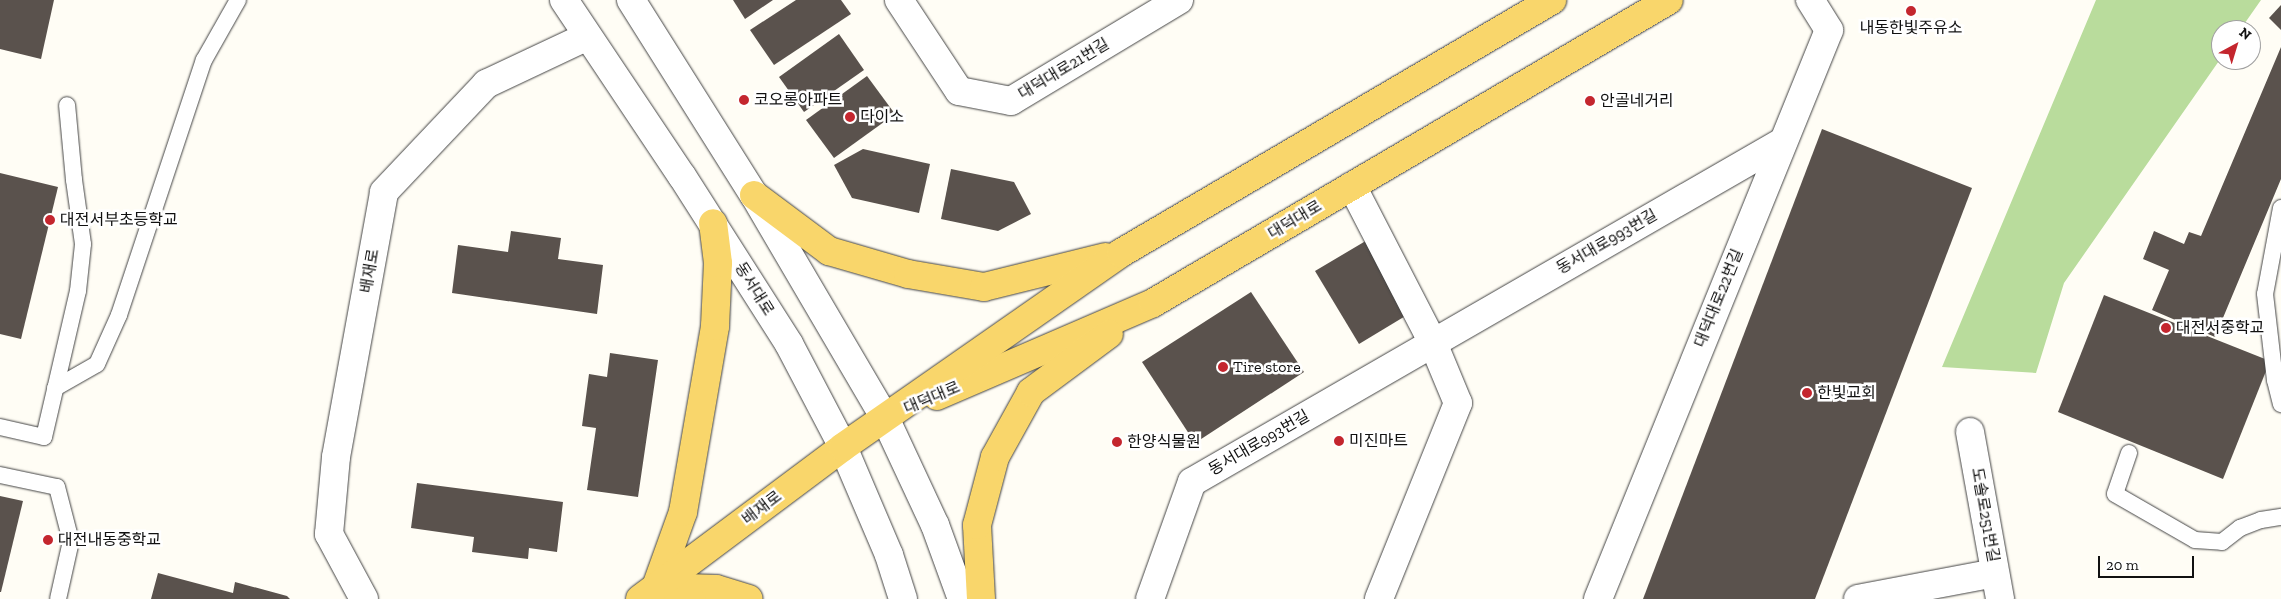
<!DOCTYPE html>
<meta charset="utf-8">
<style>
body{margin:0}
#map{position:relative;width:2281px;height:599px;overflow:hidden;background:#fffdf5;font-family:"Zilla Slab","Noto Sans KR",serif}
div>[style]{position:absolute}
.forest>*{inset:0;background:#b9dc9c}
.building>*{inset:0;background:#5a524d}
.roads{filter:drop-shadow(0 0 1px #444) drop-shadow(0 0 1px #444)}
.service>*{height:16px;margin:-8px;padding:0 8px;transform-origin:8px;border-radius:8px;background:#fff}
.minor>*{height:28px;margin:-14px;padding:0 14px;transform-origin:14px;border-radius:14px;background:#fff}
.tertiary>*{height:28px;margin:-14px;padding:0 14px;transform-origin:14px;border-radius:14px;background:#fff}
.primary>*{height:28px;margin:-14px;padding:0 14px;transform-origin:14px;border-radius:14px;background:#f9d66b}
.dots>*{width:14px;height:14px;translate:-50% -50%;box-sizing:border-box;border:2px solid #fff;border-radius:50%}
span{translate:-50% -50%;white-space:nowrap;text-align:center;line-height:1.15;-webkit-text-stroke:5px #fff;paint-order:stroke}
.poi-label{font-size:16px;color:#111}
.left{translate:0 -50%;text-align:left}
.street-label{font-size:16px;color:#111}
.north{position:absolute;left:2211px;top:20px;width:50px;height:50px;box-sizing:border-box;background:#fff;border:1px solid #a0a0a0;border-radius:50%;rotate:39deg;font-size:14px;font-weight:700;line-height:20px;text-align:center;color:#111}
.north::after{content:'';display:block;margin:auto;width:18px;height:22px;background:#c4262e;clip-path:polygon(50% 0,100% 100%,50% 72%,0 100%)}
.scale{position:absolute;left:2098px;top:556px;width:96px;height:22px;box-sizing:border-box;border:2px solid #111;border-top:0;padding-left:6px;font-size:15px;line-height:18px;white-space:nowrap;color:#111;-webkit-text-stroke:4px #fff;paint-order:stroke}
</style>
<div id="map">
<div class="forest">
<i style="clip-path:polygon(2096px 0,2261px 0,2240px 30px,2221px 30px,2221px 58px,2064px 283px,2036px 373px,1942px 367px)"></i>
</div>
<div class="building">
<i style="clip-path:polygon(0 0,54px 0,41px 59px,0 49px)"></i>
<i style="clip-path:polygon(733px 0,773px 0,745px 19px)"></i>
<i style="clip-path:polygon(796px 0,841px 0,851px 14px,774px 65px,750px 30px)"></i>
<i style="clip-path:polygon(2281px 5px,2281px 30px,2269px 18px)"></i>
<i style="clip-path:polygon(839px 34px,864px 70px,804px 112px,779px 77px)"></i>
<i style="clip-path:polygon(2281px 47px,2281px 179px,2215px 337px,2152px 310px,2169px 270px,2143px 259px,2154px 231px,2184px 244px,2189px 232px,2201px 236px)"></i>
<i style="clip-path:polygon(867px 76px,895px 114px,834px 158px,806px 120px)"></i>
<i style="clip-path:polygon(1822px 129px,1972px 188px,1815px 599px,1643px 599px)"></i>
<i style="clip-path:polygon(863px 149px,930px 164px,919px 213px,852px 198px,834px 165px)"></i>
<i style="clip-path:polygon(951px 169px,1014px 182px,1031px 214px,998px 231px,941px 219px)"></i>
<i style="clip-path:polygon(0 173px,58px 187px,21px 339px,0 334px)"></i>
<i style="clip-path:polygon(511px 231px,561px 238px,558px 259px,603px 265px,597px 314px,452px 293px,458px 245px,508px 252px)"></i>
<i style="clip-path:polygon(1369px 239px,1412px 312px,1359px 344px,1315px 271px)"></i>
<i style="clip-path:polygon(1251px 292px,1304px 372px,1195px 443px,1142px 362px)"></i>
<i style="clip-path:polygon(2104px 295px,2270px 361px,2223px 479px,2058px 412px)"></i>
<i style="clip-path:polygon(610px 353px,658px 360px,638px 497px,587px 490px,596px 428px,582px 426px,589px 374px,607px 377px)"></i>
<i style="clip-path:polygon(417px 483px,563px 502px,557px 552px,529px 548px,528px 559px,472px 552px,474px 537px,411px 528px)"></i>
<i style="clip-path:polygon(0 496px,23px 501px,1px 592px,0 592px)"></i>
<i style="clip-path:polygon(158px 573px,233px 593px,235px 582px,287px 596px,290px 599px,151px 599px)"></i>
</div>
<div class="roads">
<div class="service">
<i style="left:2281px;top:208px;width:87px;rotate:100.5deg"></i>
<i style="left:2265px;top:294px;width:87px;rotate:83.4deg"></i>
<i style="left:2275px;top:380px;width:25px;rotate:76deg"></i>
<i style="left:55px;top:388px;width:48px;rotate:-29.7deg"></i>
<i style="left:97px;top:364px;width:54px;rotate:-65.8deg"></i>
<i style="left:119px;top:315px;width:269px;rotate:-71.6deg"></i>
<i style="left:204px;top:60px;width:69px;rotate:-60.5deg"></i>
<i style="left:0;top:427px;width:45px;rotate:12.8deg"></i>
<i style="left:44px;top:437px;width:150px;rotate:-76.9deg"></i>
<i style="left:78px;top:291px;width:47px;rotate:-83.9deg"></i>
<i style="left:83px;top:244px;width:65px;rotate:-98deg"></i>
<i style="left:74px;top:180px;width:75px;rotate:-95.3deg"></i>
<i style="left:2129px;top:453px;width:43px;rotate:108.9deg"></i>
<i style="left:2115px;top:494px;width:92px;rotate:29.9deg"></i>
<i style="left:2195px;top:540px;width:27px;rotate:4deg"></i>
<i style="left:2222px;top:542px;width:23px;rotate:-38deg"></i>
<i style="left:2240px;top:528px;width:22px;rotate:-21deg"></i>
<i style="left:2261px;top:520px;width:20px;rotate:-9deg"></i>
<i style="left:0;top:475px;width:58px;rotate:11.9deg"></i>
<i style="left:57px;top:487px;width:56px;rotate:75.5deg"></i>
<i style="left:71px;top:541px;width:59px;rotate:102.6deg"></i>
</div>
<div class="minor">
<i style="left:899px;top:0;width:109px;rotate:56.6deg"></i>
<i style="left:959px;top:91px;width:53px;rotate:10.9deg"></i>
<i style="left:1011px;top:101px;width:196px;rotate:-31deg"></i>
<i style="left:1352px;top:186px;width:177px;rotate:62.7deg"></i>
<i style="left:1433px;top:343px;width:65px;rotate:67.4deg"></i>
<i style="left:1458px;top:403px;width:211px;rotate:112deg"></i>
<i style="left:1970px;top:432px;width:170px;rotate:79.8deg"></i>
<i style="left:364px;top:599px;width:74px;rotate:-118.3deg"></i>
<i style="left:329px;top:534px;width:77px;rotate:-84.8deg"></i>
<i style="left:336px;top:457px;width:269px;rotate:-79.7deg"></i>
<i style="left:384px;top:192px;width:149px;rotate:-46.6deg"></i>
<i style="left:486px;top:84px;width:110px;rotate:-25.2deg"></i>
<i style="left:1150px;top:599px;width:124px;rotate:-70.3deg"></i>
<i style="left:1192px;top:482px;width:681px;rotate:-29.95deg"></i>
<i style="left:1598px;top:599px;width:614px;rotate:-67.9deg"></i>
<i style="left:1829px;top:30px;width:36px;rotate:-122deg"></i>
<i style="left:1858px;top:599px;width:139px;rotate:-10.7deg"></i>
</div>
<div class="tertiary">
<i style="left:564px;top:0;width:212px;rotate:56.2deg"></i>
<i style="left:682px;top:176px;width:199px;rotate:57.5deg"></i>
<i style="left:789px;top:344px;width:116px;rotate:62.3deg"></i>
<i style="left:843px;top:447px;width:117px;rotate:66.9deg"></i>
<i style="left:889px;top:555px;width:46px;rotate:72.3deg"></i>
<i style="left:631px;top:0;width:231px;rotate:57.8deg"></i>
<i style="left:754px;top:195px;width:259px;rotate:59.6deg"></i>
<i style="left:885px;top:418px;width:118px;rotate:65deg"></i>
<i style="left:935px;top:525px;width:79px;rotate:70deg"></i>
</div>
<div class="primary">
<i style="left:754px;top:195px;width:94px;rotate:36.7deg"></i>
<i style="left:829px;top:251px;width:82px;rotate:16.2deg"></i>
<i style="left:908px;top:274px;width:77px;rotate:9.7deg"></i>
<i style="left:984px;top:287px;width:125px;rotate:-13.9deg"></i>
<i style="left:937px;top:396px;width:235px;rotate:-23.3deg"></i>
<i style="left:1153px;top:303px;width:598px;rotate:-30.42deg"></i>
<i style="left:656px;top:587px;width:80px;rotate:-70.2deg"></i>
<i style="left:683px;top:512px;width:189px;rotate:-80.2deg"></i>
<i style="left:715px;top:326px;width:63px;rotate:-87.3deg"></i>
<i style="left:718px;top:263px;width:40px;rotate:-97.1deg"></i>
<i style="left:656px;top:587px;width:60px;rotate:1.9deg"></i>
<i style="left:716px;top:589px;width:34px;rotate:17deg"></i>
<i style="left:640px;top:599px;width:254px;rotate:-36.8deg"></i>
<i style="left:843px;top:447px;width:339px;rotate:-34.9deg"></i>
<i style="left:1121px;top:253px;width:500px;rotate:-30.4deg"></i>
<i style="left:981px;top:599px;width:74px;rotate:-93.1deg"></i>
<i style="left:977px;top:525px;width:70px;rotate:-75.2deg"></i>
<i style="left:995px;top:457px;width:74px;rotate:-61deg"></i>
<i style="left:1031px;top:392px;width:97px;rotate:-36.6deg"></i>
</div>
</div>
<div class="dots">
<i style="left:1911px;top:11px;background:#c4262e"></i>
<i style="left:744px;top:100px;background:#c4262e"></i>
<i style="left:1590px;top:101px;background:#c4262e"></i>
<i style="left:850px;top:117px;background:#c4262e"></i>
<i style="left:50px;top:220px;background:#c4262e"></i>
<i style="left:2166px;top:328px;background:#c4262e"></i>
<i style="left:1223px;top:367px;background:#c4262e"></i>
<i style="left:1807px;top:393px;background:#c4262e"></i>
<i style="left:1339px;top:441px;background:#c4262e"></i>
<i style="left:1117px;top:442px;background:#c4262e"></i>
<i style="left:48px;top:540px;background:#c4262e"></i>
</div>
<div class="poi-label">
<span style="left:1911px;top:28px">내동한빛주유소</span>
<span class="left" style="left:754px;top:100px">코오롱아파트</span>
<span class="left" style="left:1600px;top:101px">안골네거리</span>
<span class="left" style="left:860px;top:117px">다이소</span>
<span class="left" style="left:60px;top:220px">대전서부초등학교</span>
<span class="left" style="left:2176px;top:328px">대전서중학교</span>
<span class="left" style="left:1233px;top:367px">Tire store</span>
<span class="left" style="left:1817px;top:393px">한빛교회</span>
<span class="left" style="left:1349px;top:441px">미진마트</span>
<span class="left" style="left:1127px;top:442px">한양식물원</span>
<span class="left" style="left:58px;top:540px">대전내동중학교</span>
</div>
<div class="street-label">
<span style="left:1064px;top:69px;rotate:-31deg">대덕대로21번길</span>
<span style="left:1295px;top:220px;rotate:-31deg">대덕대로</span>
<span style="left:1607px;top:242px;rotate:-30deg">동서대로993번길</span>
<span style="left:370px;top:271px;rotate:-80deg">배재로</span>
<span style="left:754px;top:289px;rotate:58deg">동서대로</span>
<span style="left:1719px;top:298px;rotate:-68deg">대덕대로22번길</span>
<span style="left:932px;top:398px;rotate:-23deg">대덕대로</span>
<span style="left:1259px;top:443px;rotate:-30deg">동서대로993번길</span>
<span style="left:762px;top:508px;rotate:-37deg">배재로</span>
<span style="left:1985px;top:515px;rotate:80deg">도솔로251번길</span>
</div>
<div class="north">N</div>
<div class="scale">20 m</div>
</div>
